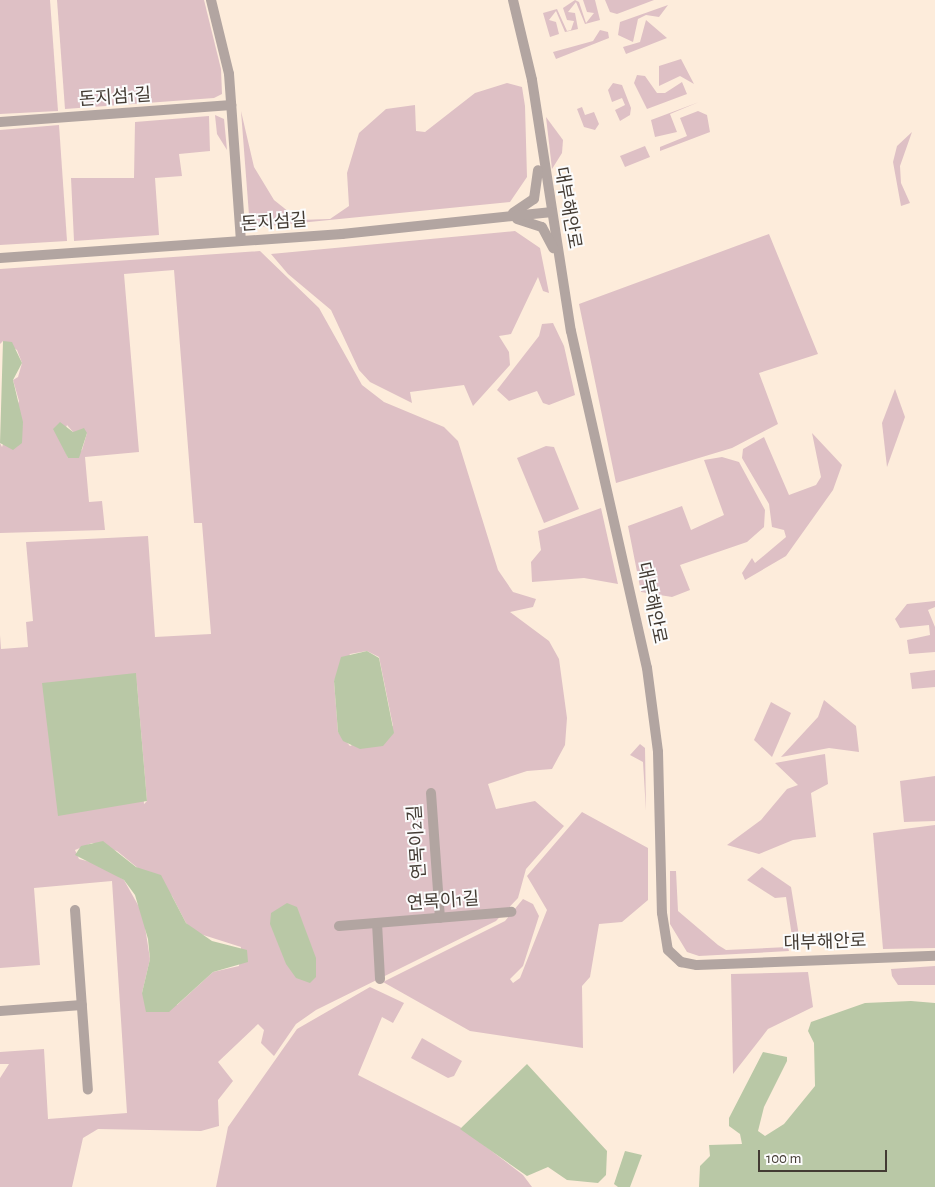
<!DOCTYPE html>
<meta charset="utf-8">
<style>
body{margin:0}
#map{position:relative;width:935px;height:1187px;overflow:hidden;background:#fdecdb;font-family:"Alegreya Sans","Noto Sans KR",sans-serif}
div>[style]{position:absolute}
.green>*{inset:0;background:#dec0c5}
.water>*{inset:0;background:#b9c8a6}
.minor>*{height:10px;margin:-5px;padding:0 5px;transform-origin:5px;border-radius:5px;background:#b2a5a1}
span{translate:-50% -50%;white-space:nowrap;text-align:center;line-height:1.15;-webkit-text-stroke:4px #fcfcfc;paint-order:stroke}
.street-label{font-size:18px;color:#433b33}
.scale{position:absolute;left:758px;top:1150px;width:129px;height:22px;box-sizing:border-box;border:2px solid #433b33;border-top:0;padding-left:6px;font-size:15px;line-height:18px;white-space:nowrap;color:#433b33;-webkit-text-stroke:4px #fcfcfc;paint-order:stroke}
</style>
<div id="map">
<div class="green">
<i style="clip-path:polygon(0 0,50px 0,58px 111px,0 114px)"></i>
<i style="clip-path:polygon(57px 0,204px 0,221px 69px,222px 94px,214px 98px,65px 109px)"></i>
<i style="clip-path:polygon(575px 0,579px 2px,586px 23px,594px 13px,587px 12px,583px 0,595px 0,600px 20px,585px 24px,576px 2px,568px 12px,575px 13px,578px 29px,565px 32px,556px 11px,549px 20px,556px 22px,559px 34px,550px 37px,543px 13px,557px 9px,567px 31px,571px 30px,574px 21px,567px 20px,563px 8px)"></i>
<i style="clip-path:polygon(605px 0,654px 0,617px 14px,610px 12px)"></i>
<i style="clip-path:polygon(668px 5px,659px 17px,646px 15px,638px 19px,633px 42px,618px 35px,620px 22px)"></i>
<i style="clip-path:polygon(646px 20px,667px 38px,626px 54px,623px 47px,640px 42px)"></i>
<i style="clip-path:polygon(600px 30px,608px 32px,609px 38px,556px 59px,553px 52px,593px 41px)"></i>
<i style="clip-path:polygon(681px 59px,694px 84px,680px 76px,659px 86px,659px 66px)"></i>
<i style="clip-path:polygon(637px 75px,645px 76px,657px 93px,665px 93px,682px 82px,687px 94px,647px 109px,634px 83px)"></i>
<i style="clip-path:polygon(507px 83px,522px 87px,525px 106px,527px 177px,510px 202px,250px 228px,241px 111px,254px 167px,274px 200px,299px 220px,330px 219px,349px 206px,347px 173px,359px 133px,386px 109px,415px 105px,416px 131px,425px 132px,475px 93px)"></i>
<i style="clip-path:polygon(613px 83px,622px 85px,631px 108px,630px 115px,620px 121px,615px 110px,625px 105px,622px 98px,612px 102px,608px 90px)"></i>
<i style="clip-path:polygon(699px 102px,670px 114px,677px 132px,655px 137px,651px 120px)"></i>
<i style="clip-path:polygon(582px 107px,585px 115px,594px 112px,599px 124px,595px 130px,584px 127px,577px 109px)"></i>
<i style="clip-path:polygon(698px 111px,707px 115px,710px 132px,660px 151px,660px 147px,687px 136px,680px 118px)"></i>
<i style="clip-path:polygon(215px 115px,224px 119px,227px 150px,217px 134px)"></i>
<i style="clip-path:polygon(209px 116px,210px 151px,179px 154px,182px 176px,155px 178px,159px 235px,74px 241px,71px 178px,134px 178px,135px 122px)"></i>
<i style="clip-path:polygon(546px 117px,563px 140px,562px 153px,552px 169px)"></i>
<i style="clip-path:polygon(59px 125px,67px 241px,0 245px,0 130px)"></i>
<i style="clip-path:polygon(912px 132px,900px 166px,901px 183px,910px 203px,901px 206px,893px 162px,897px 146px)"></i>
<i style="clip-path:polygon(645px 146px,650px 157px,625px 167px,620px 156px)"></i>
<i style="clip-path:polygon(515px 231px,540px 248px,549px 293px,543px 291px,538px 277px,511px 334px,499px 336px,509px 352px,510px 365px,473px 406px,464px 385px,410px 392px,412px 403px,370px 382px,359px 370px,331px 310px,288px 274px,271px 254px)"></i>
<i style="clip-path:polygon(769px 234px,818px 354px,759px 373px,778px 424px,732px 448px,616px 483px,579px 304px)"></i>
<i style="clip-path:polygon(evenodd,260px 251px,319px 308px,362px 385px,384px 402px,444px 427px,458px 441px,498px 570px,513px 592px,536px 599px,533px 607px,510px 612px,549px 641px,559px 659px,567px 718px,565px 745px,552px 769px,527px 771px,488px 784px,496px 809px,535px 801px,564px 826px,526px 869px,518px 898px,496px 921px,316px 1010px,296px 1024px,274px 1056px,261px 1043px,264px 1030px,258px 1024px,218px 1062px,233px 1081px,218px 1100px,219px 1126px,201px 1131px,98px 1129px,83px 1138px,72px 1187px,0 1187px,0 1078px,9px 1064px,0 1064px,0 1052px,44px 1049px,48px 1119px,127px 1113px,112px 881px,34px 888px,40px 965px,0 968px,0 635px,1px 649px,28px 647px,26px 622px,33px 621px,26px 542px,148px 536px,155px 637px,211px 634px,202px 523px,194px 523px,174px 270px,124px 274px,139px 452px,85px 457px,89px 502px,102px 501px,105px 530px,0 533px,0 443px,2px 447px,19px 401px,13px 380px,18px 377px,22px 363px,17px 350px,3px 341px,0 344px,0 269px,260px 251px,67px 425px,73px 432px,87px 433px,82px 450px,68px 458px,61px 440px,67px 425px,260px 251px,367px 651px,379px 657px,393px 726px,350px 746px,338px 732px,334px 681px,350px 654px,367px 651px,260px 251px,136px 673px,147px 801px,144px 804px,136px 673px,260px 251px,92px 843px,117px 851px,172px 896px,186px 923px,197px 933px,241px 947px,239px 966px,213px 972px,177px 1005px,142px 993px,150px 959px,143px 914px,124px 880px,99px 864px,79px 859px,75px 850px,92px 843px)"></i>
<i style="clip-path:polygon(553px 323px,564px 346px,575px 395px,549px 405px,543px 403px,537px 391px,509px 401px,497px 390px,539px 336px,542px 324px)"></i>
<i style="clip-path:polygon(895px 389px,905px 417px,887px 467px,882px 423px)"></i>
<i style="clip-path:polygon(812px 433px,842px 465px,833px 490px,786px 556px,745px 580px,742px 573px,752px 558px,755px 563px,786px 537px,784px 530px,772px 527px,769px 504px,742px 458px,743px 449px,764px 437px,789px 495px,816px 485px,821px 477px)"></i>
<i style="clip-path:polygon(546px 446px,554px 447px,579px 509px,544px 523px,517px 458px)"></i>
<i style="clip-path:polygon(722px 457px,739px 462px,765px 510px,764px 527px,747px 542px,680px 565px,690px 590px,672px 597px,641px 592px,628px 526px,682px 506px,691px 530px,724px 515px,704px 460px)"></i>
<i style="clip-path:polygon(601px 508px,618px 584px,584px 578px,532px 582px,531px 562px,541px 550px,538px 531px)"></i>
<i style="clip-path:polygon(935px 601px,935px 607px,928px 610px,935px 627px,935px 652px,909px 654px,907px 640px,930px 635px,929px 625px,900px 628px,895px 619px,907px 604px)"></i>
<i style="clip-path:polygon(935px 670px,935px 687px,912px 689px,910px 673px)"></i>
<i style="clip-path:polygon(824px 700px,856px 726px,859px 752px,829px 748px,781px 757px,818px 717px)"></i>
<i style="clip-path:polygon(771px 702px,791px 713px,772px 757px,754px 740px)"></i>
<i style="clip-path:polygon(640px 744px,645px 748px,646px 811px,643px 762px,630px 755px)"></i>
<i style="clip-path:polygon(825px 754px,828px 784px,811px 793px,816px 837px,793px 840px,759px 854px,727px 845px,761px 820px,787px 789px,798px 785px,775px 763px)"></i>
<i style="clip-path:polygon(935px 776px,935px 821px,904px 822px,900px 781px)"></i>
<i style="clip-path:polygon(582px 812px,648px 848px,648px 900px,622px 922px,599px 924px,590px 977px,582px 986px,583px 1048px,470px 1031px,383px 982px,505px 921px,523px 899px,533px 904px,539px 916px,523px 966px,510px 979px,513px 983px,520px 978px,547px 910px,527px 876px)"></i>
<i style="clip-path:polygon(935px 825px,935px 948px,883px 949px,873px 833px)"></i>
<i style="clip-path:polygon(762px 867px,791px 887px,800px 942px,793px 943px,786px 897px,775px 898px,747px 880px)"></i>
<i style="clip-path:polygon(670px 871px,676px 871px,678px 911px,718px 945px,726px 950px,788px 947px,789px 951px,699px 956px,687px 952px,670px 924px)"></i>
<i style="clip-path:polygon(935px 966px,935px 985px,898px 985px,892px 976px,891px 969px)"></i>
<i style="clip-path:polygon(808px 972px,813px 1007px,768px 1029px,733px 1074px,731px 974px)"></i>
<i style="clip-path:polygon(370px 987px,404px 1003px,393px 1023px,382px 1017px,358px 1075px,460px 1127px,523px 1175px,532px 1187px,216px 1187px,228px 1127px,297px 1029px)"></i>
<i style="clip-path:polygon(422px 1038px,462px 1061px,454px 1076px,448px 1078px,411px 1058px)"></i>
</div>
<div class="water">
<i style="clip-path:polygon(3px 341px,12px 342px,22px 363px,13px 380px,23px 422px,22px 443px,13px 450px,0 443px)"></i>
<i style="clip-path:polygon(60px 422px,73px 432px,84px 428px,87px 433px,79px 458px,68px 458px,53px 429px)"></i>
<i style="clip-path:polygon(367px 651px,379px 658px,394px 733px,383px 746px,360px 749px,343px 741px,338px 732px,334px 681px,341px 657px)"></i>
<i style="clip-path:polygon(136px 673px,147px 801px,58px 816px,42px 683px)"></i>
<i style="clip-path:polygon(103px 841px,136px 867px,161px 875px,186px 923px,212px 941px,247px 950px,248px 962px,213px 972px,169px 1012px,146px 1012px,142px 993px,150px 959px,148px 939px,135px 895px,124px 880px,75px 855px,81px 846px)"></i>
<i style="clip-path:polygon(287px 903px,297px 907px,316px 958px,316px 977px,310px 983px,296px 978px,286px 964px,270px 924px,271px 913px)"></i>
<i style="clip-path:polygon(911px 1001px,935px 1003px,935px 1187px,699px 1187px,700px 1166px,710px 1156px,709px 1145px,742px 1144px,740px 1134px,729px 1126px,729px 1118px,763px 1052px,787px 1057px,787px 1061px,764px 1107px,758px 1131px,765px 1136px,784px 1124px,815px 1086px,814px 1043px,808px 1031px,811px 1022px,865px 1003px)"></i>
<i style="clip-path:polygon(527px 1064px,607px 1151px,606px 1175px,598px 1183px,567px 1180px,548px 1167px,527px 1176px,460px 1129px)"></i>
<i style="clip-path:polygon(625px 1151px,642px 1155px,630px 1187px,618px 1187px,614px 1184px)"></i>
</div>
<div class="minor">
<i style="left:211px;top:0;width:76px;rotate:76.3deg"></i>
<i style="left:229px;top:74px;width:167px;rotate:85.9deg"></i>
<i style="left:513px;top:0;width:82px;rotate:76.6deg"></i>
<i style="left:532px;top:80px;width:254px;rotate:81.2deg"></i>
<i style="left:571px;top:331px;width:345px;rotate:77.3deg"></i>
<i style="left:647px;top:668px;width:85px;rotate:82.5deg"></i>
<i style="left:658px;top:752px;width:161px;rotate:88.6deg"></i>
<i style="left:662px;top:913px;width:37px;rotate:81deg"></i>
<i style="left:668px;top:950px;width:18px;rotate:43deg"></i>
<i style="left:681px;top:962px;width:16px;rotate:11deg"></i>
<i style="left:697px;top:965px;width:238px;rotate:-2.2deg"></i>
<i style="left:0;top:122px;width:232px;rotate:-4.2deg"></i>
<i style="left:513px;top:213px;width:25px;rotate:-34deg"></i>
<i style="left:534px;top:199px;width:29px;rotate:-82deg"></i>
<i style="left:517px;top:219px;width:26px;rotate:18deg"></i>
<i style="left:542px;top:227px;width:24px;rotate:62deg"></i>
<i style="left:0;top:258px;width:343px;rotate:-4deg"></i>
<i style="left:342px;top:234px;width:209px;rotate:-6deg"></i>
<i style="left:431px;top:793px;width:125px;rotate:85.9deg"></i>
<i style="left:75px;top:910px;width:180px;rotate:85.9deg"></i>
<i style="left:377px;top:923px;width:56px;rotate:86.9deg"></i>
<i style="left:339px;top:926px;width:173px;rotate:-4.7deg"></i>
<i style="left:0;top:1011px;width:82px;rotate:-4.2deg"></i>
</div>
<div class="street-label">
<span style="left:115px;top:98px;rotate:-4deg">돈지섬1길</span>
<span style="left:567px;top:208px;rotate:80deg">대부해안로</span>
<span style="left:274px;top:223px;rotate:-4deg">돈지섬길</span>
<span style="left:651px;top:603px;rotate:78deg">대부해안로</span>
<span style="left:418px;top:842px;rotate:-94deg">연목이2길</span>
<span style="left:443px;top:902px;rotate:-4deg">연목이1길</span>
<span style="left:825px;top:943px;rotate:-2deg">대부해안로</span>
</div>
<div class="scale">100 m</div>
</div>
